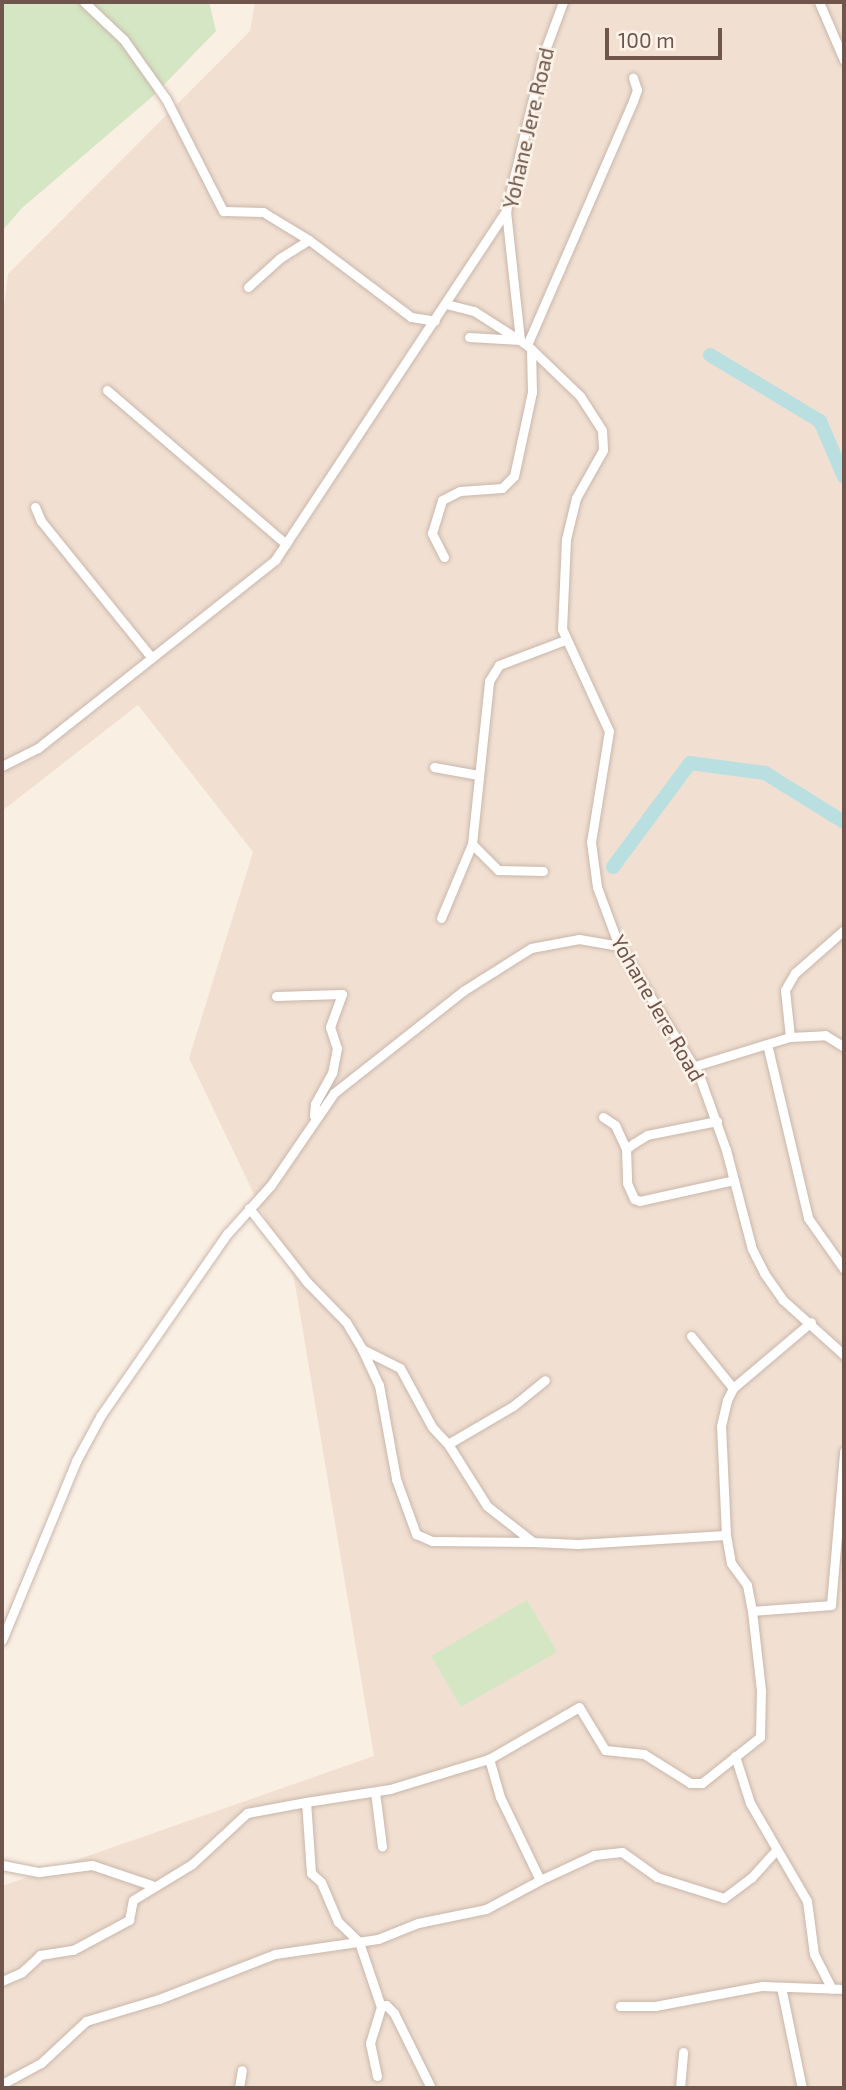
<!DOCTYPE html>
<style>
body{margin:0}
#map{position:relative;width:846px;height:2090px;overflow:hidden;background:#faefe3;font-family:"Exo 2",sans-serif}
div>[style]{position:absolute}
.residential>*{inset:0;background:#f1e0d2}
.green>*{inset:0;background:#d4e6c3}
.river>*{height:14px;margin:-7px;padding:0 7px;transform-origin:7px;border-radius:7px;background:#badfe1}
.roads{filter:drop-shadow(0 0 2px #c9b6ab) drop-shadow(0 0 2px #c9b6ab)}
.street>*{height:9px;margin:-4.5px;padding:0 4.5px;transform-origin:4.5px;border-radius:4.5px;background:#fff}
span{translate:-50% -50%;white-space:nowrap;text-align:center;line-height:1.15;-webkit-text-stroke:5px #fdf3e9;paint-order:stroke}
.street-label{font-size:21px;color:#6f554c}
.frame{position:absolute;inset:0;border:4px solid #6f554c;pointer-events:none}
.scale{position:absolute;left:605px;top:28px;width:117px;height:32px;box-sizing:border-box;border:4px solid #6f554c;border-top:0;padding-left:9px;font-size:21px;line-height:24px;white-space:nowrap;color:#6f554c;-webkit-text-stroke:5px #fdf3e9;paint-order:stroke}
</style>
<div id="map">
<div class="residential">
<i style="clip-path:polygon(255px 2px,844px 2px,844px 2088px,2px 2088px,2px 1886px,374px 1756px,294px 1278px,189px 1058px,253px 852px,138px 705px,2px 811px,2px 321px,8px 274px,250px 31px)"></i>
</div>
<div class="green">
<i style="clip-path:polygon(2px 2px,209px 2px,216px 31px,153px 96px,22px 208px,2px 231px)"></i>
<i style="clip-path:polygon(527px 1600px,557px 1652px,461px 1707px,431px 1656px)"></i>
</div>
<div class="river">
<i style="left:710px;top:355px;width:128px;rotate:31deg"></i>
<i style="left:820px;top:421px;width:61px;rotate:66.8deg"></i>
<i style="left:613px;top:867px;width:129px;rotate:-53.5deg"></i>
<i style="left:690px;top:763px;width:76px;rotate:7.6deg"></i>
<i style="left:765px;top:773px;width:93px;rotate:31.8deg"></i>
</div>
<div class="roads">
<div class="street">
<i style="left:84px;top:2px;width:55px;rotate:43.5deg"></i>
<i style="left:124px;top:40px;width:72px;rotate:54.6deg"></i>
<i style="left:166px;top:99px;width:126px;rotate:63deg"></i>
<i style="left:223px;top:211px;width:40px;rotate:1.4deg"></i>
<i style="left:263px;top:212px;width:54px;rotate:31.3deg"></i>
<i style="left:309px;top:240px;width:128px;rotate:37deg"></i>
<i style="left:411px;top:317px;width:24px;rotate:9deg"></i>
<i style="left:819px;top:2px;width:63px;rotate:66.7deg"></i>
<i style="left:248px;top:287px;width:43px;rotate:-42.2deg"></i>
<i style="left:280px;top:258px;width:34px;rotate:-32deg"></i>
<i style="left:446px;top:304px;width:29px;rotate:14deg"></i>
<i style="left:474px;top:311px;width:63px;rotate:32.7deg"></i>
<i style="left:527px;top:345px;width:74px;rotate:43.9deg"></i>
<i style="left:580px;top:396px;width:40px;rotate:57.1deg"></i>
<i style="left:602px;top:430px;width:20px;rotate:87deg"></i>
<i style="left:603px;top:450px;width:55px;rotate:119.4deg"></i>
<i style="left:576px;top:498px;width:42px;rotate:103.7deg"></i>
<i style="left:566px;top:539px;width:90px;rotate:92.5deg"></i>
<i style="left:562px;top:629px;width:112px;rotate:65.3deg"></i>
<i style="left:609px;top:731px;width:112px;rotate:99.2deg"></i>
<i style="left:591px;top:842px;width:45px;rotate:82.4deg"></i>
<i style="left:597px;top:887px;width:63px;rotate:69.6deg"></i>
<i style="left:619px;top:946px;width:152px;rotate:58.2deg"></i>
<i style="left:699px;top:1075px;width:80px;rotate:70.2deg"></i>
<i style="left:726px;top:1150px;width:102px;rotate:75.3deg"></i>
<i style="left:752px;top:1249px;width:27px;rotate:63deg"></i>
<i style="left:764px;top:1273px;width:33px;rotate:55deg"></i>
<i style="left:783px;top:1300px;width:82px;rotate:42deg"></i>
<i style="left:469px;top:337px;width:51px;rotate:3.4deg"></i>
<i style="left:520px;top:340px;width:130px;rotate:-96.2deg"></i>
<i style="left:506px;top:211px;width:163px;rotate:-76.5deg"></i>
<i style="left:544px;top:53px;width:54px;rotate:-69.6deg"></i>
<i style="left:527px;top:345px;width:266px;rotate:-66.5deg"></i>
<i style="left:633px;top:101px;width:12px;rotate:-70deg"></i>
<i style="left:637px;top:90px;width:13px;rotate:-108deg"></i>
<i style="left:107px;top:390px;width:236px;rotate:40.7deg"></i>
<i style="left:35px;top:507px;width:15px;rotate:67deg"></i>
<i style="left:41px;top:521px;width:175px;rotate:51deg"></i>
<i style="left:444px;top:557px;width:27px;rotate:-117deg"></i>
<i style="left:432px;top:533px;width:34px;rotate:-73deg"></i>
<i style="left:442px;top:500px;width:20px;rotate:-27deg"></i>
<i style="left:460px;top:491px;width:42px;rotate:-4.1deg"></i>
<i style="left:502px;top:488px;width:17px;rotate:-45deg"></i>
<i style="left:514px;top:476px;width:86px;rotate:-77.9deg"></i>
<i style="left:532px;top:392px;width:43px;rotate:-91.3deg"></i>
<i style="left:2px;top:766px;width:40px;rotate:-26.6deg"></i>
<i style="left:38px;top:748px;width:303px;rotate:-38.4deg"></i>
<i style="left:275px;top:560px;width:419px;rotate:-56.5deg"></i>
<i style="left:434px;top:767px;width:45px;rotate:10.3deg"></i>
<i style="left:472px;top:844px;width:37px;rotate:45deg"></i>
<i style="left:498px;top:870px;width:45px;rotate:1.3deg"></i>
<i style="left:441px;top:918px;width:80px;rotate:-67.3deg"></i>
<i style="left:472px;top:844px;width:164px;rotate:-84deg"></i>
<i style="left:489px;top:681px;width:19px;rotate:-58deg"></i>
<i style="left:499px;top:665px;width:71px;rotate:-20.7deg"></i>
<i style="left:276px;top:996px;width:66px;rotate:-1.7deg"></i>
<i style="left:342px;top:994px;width:35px;rotate:110deg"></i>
<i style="left:330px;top:1027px;width:22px;rotate:72deg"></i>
<i style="left:337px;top:1048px;width:25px;rotate:101deg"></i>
<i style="left:332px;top:1073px;width:35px;rotate:119deg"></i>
<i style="left:315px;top:1104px;width:12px;rotate:95deg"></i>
<i style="left:790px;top:1037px;width:47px;rotate:-96.1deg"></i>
<i style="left:785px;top:990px;width:20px;rotate:-60deg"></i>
<i style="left:795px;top:973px;width:65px;rotate:-41.3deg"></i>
<i style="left:767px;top:1044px;width:179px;rotate:76.7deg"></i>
<i style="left:808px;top:1218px;width:62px;rotate:54.8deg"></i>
<i style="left:695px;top:1066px;width:99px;rotate:-17deg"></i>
<i style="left:790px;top:1037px;width:35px;rotate:-3deg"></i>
<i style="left:825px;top:1035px;width:22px;rotate:32deg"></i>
<i style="left:603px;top:1117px;width:14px;rotate:34deg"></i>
<i style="left:615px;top:1125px;width:26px;rotate:65deg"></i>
<i style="left:717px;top:1121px;width:71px;rotate:168.7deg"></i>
<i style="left:647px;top:1135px;width:15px;rotate:148deg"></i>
<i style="left:634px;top:1143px;width:10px;rotate:143deg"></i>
<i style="left:626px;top:1149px;width:34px;rotate:88deg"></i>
<i style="left:627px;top:1183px;width:17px;rotate:66deg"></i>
<i style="left:634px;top:1199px;width:6px;rotate:18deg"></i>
<i style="left:640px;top:1201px;width:96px;rotate:-12.6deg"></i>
<i style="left:249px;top:1208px;width:94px;rotate:51.9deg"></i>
<i style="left:307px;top:1282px;width:56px;rotate:45.7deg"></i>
<i style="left:346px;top:1322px;width:31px;rotate:59deg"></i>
<i style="left:362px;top:1349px;width:42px;rotate:26.6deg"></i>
<i style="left:400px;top:1368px;width:67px;rotate:61.5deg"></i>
<i style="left:432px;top:1427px;width:23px;rotate:47deg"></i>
<i style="left:448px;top:1444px;width:73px;rotate:57.8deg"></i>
<i style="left:487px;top:1506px;width:58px;rotate:38deg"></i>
<i style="left:533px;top:1542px;width:45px;rotate:2.5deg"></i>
<i style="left:578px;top:1544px;width:148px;rotate:-3.5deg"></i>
<i style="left:726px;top:1535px;width:109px;rotate:-92.6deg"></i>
<i style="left:721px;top:1426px;width:27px;rotate:-77deg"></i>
<i style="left:727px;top:1400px;width:13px;rotate:-63deg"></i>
<i style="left:733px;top:1388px;width:102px;rotate:-40.2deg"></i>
<i style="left:691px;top:1336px;width:67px;rotate:51.1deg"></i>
<i style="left:362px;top:1349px;width:40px;rotate:65deg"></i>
<i style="left:379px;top:1385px;width:96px;rotate:79.7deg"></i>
<i style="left:396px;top:1479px;width:59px;rotate:70deg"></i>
<i style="left:416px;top:1534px;width:17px;rotate:24deg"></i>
<i style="left:432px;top:1541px;width:101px;rotate:0.6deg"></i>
<i style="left:448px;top:1444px;width:75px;rotate:-30.3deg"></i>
<i style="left:513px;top:1406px;width:41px;rotate:-39.1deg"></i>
<i style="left:726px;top:1535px;width:28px;rotate:80deg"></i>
<i style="left:731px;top:1563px;width:27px;rotate:54deg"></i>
<i style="left:747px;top:1585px;width:26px;rotate:79deg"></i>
<i style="left:752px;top:1611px;width:79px;rotate:-4.3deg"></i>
<i style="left:831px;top:1605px;width:154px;rotate:-85.1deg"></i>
<i style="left:2px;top:1640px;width:194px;rotate:-67.5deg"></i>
<i style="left:76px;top:1461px;width:52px;rotate:-61.5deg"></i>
<i style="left:101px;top:1415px;width:221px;rotate:-55.2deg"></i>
<i style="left:227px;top:1234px;width:66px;rotate:-48.1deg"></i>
<i style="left:271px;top:1185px;width:112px;rotate:-55.6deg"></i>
<i style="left:334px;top:1093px;width:164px;rotate:-38.3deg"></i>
<i style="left:463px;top:991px;width:80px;rotate:-32.3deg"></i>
<i style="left:531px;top:948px;width:49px;rotate:-10.6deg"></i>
<i style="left:579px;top:939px;width:41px;rotate:9.9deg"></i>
<i style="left:735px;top:1756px;width:49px;rotate:72.3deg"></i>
<i style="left:750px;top:1803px;width:113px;rotate:59.8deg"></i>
<i style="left:807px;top:1901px;width:53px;rotate:82.5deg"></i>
<i style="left:814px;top:1954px;width:39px;rotate:63deg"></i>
<i style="left:375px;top:1792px;width:55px;rotate:82.7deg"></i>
<i style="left:2px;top:1865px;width:38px;rotate:11deg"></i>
<i style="left:39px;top:1872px;width:53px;rotate:-7.5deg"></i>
<i style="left:92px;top:1865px;width:62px;rotate:18.7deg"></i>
<i style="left:540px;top:1880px;width:60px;rotate:-24.8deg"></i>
<i style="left:594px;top:1855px;width:28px;rotate:-6deg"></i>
<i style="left:622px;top:1852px;width:43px;rotate:35.5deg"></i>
<i style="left:657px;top:1877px;width:70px;rotate:17.4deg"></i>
<i style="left:724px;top:1898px;width:34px;rotate:-37deg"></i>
<i style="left:751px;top:1878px;width:36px;rotate:-48deg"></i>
<i style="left:2px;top:1981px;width:22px;rotate:-24deg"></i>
<i style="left:22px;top:1972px;width:25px;rotate:-43deg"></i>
<i style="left:40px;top:1955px;width:33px;rotate:-9deg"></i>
<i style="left:73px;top:1950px;width:64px;rotate:-28.2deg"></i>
<i style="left:129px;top:1920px;width:20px;rotate:-79deg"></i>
<i style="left:133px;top:1900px;width:69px;rotate:-31.4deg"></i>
<i style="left:192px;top:1864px;width:75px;rotate:-42.8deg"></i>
<i style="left:247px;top:1813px;width:60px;rotate:-10.6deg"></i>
<i style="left:781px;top:1987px;width:103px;rotate:78.3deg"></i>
<i style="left:620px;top:2006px;width:35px"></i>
<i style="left:655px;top:2006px;width:109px;rotate:-10.6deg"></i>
<i style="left:762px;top:1986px;width:82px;rotate:2.1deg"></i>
<i style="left:377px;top:2076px;width:34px;rotate:-102deg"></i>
<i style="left:370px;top:2043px;width:38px;rotate:-73deg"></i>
<i style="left:2px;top:2084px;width:44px;rotate:-28.3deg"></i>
<i style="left:41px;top:2063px;width:62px;rotate:-43deg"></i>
<i style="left:86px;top:2021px;width:76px;rotate:-16.8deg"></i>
<i style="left:159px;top:1999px;width:124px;rotate:-21.2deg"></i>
<i style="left:275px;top:1954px;width:104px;rotate:-8.3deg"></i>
<i style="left:378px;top:1939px;width:43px;rotate:-21.8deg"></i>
<i style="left:418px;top:1923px;width:69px;rotate:-11.6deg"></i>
<i style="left:486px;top:1909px;width:61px;rotate:-28.2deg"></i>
<i style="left:540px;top:1880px;width:92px;rotate:-115.7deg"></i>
<i style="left:500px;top:1797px;width:40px;rotate:-106deg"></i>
<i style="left:239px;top:2088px;width:18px;rotate:-81deg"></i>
<i style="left:431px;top:2088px;width:84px;rotate:-116.3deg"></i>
<i style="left:394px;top:2013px;width:11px;rotate:-135deg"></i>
<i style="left:386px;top:2005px;width:5px;rotate:158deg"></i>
<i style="left:381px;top:2007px;width:69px;rotate:-108.7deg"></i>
<i style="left:359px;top:1942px;width:29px;rotate:-136deg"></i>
<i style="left:338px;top:1922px;width:43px;rotate:-113deg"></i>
<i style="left:321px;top:1882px;width:13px;rotate:-138deg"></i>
<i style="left:311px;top:1873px;width:71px;rotate:-94deg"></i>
<i style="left:306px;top:1802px;width:85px;rotate:-8.8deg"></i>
<i style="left:390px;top:1789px;width:103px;rotate:-16.9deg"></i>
<i style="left:489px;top:1759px;width:104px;rotate:-30deg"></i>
<i style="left:579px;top:1707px;width:50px;rotate:58.8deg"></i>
<i style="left:605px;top:1750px;width:39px;rotate:6deg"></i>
<i style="left:644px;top:1754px;width:54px;rotate:32.2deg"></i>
<i style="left:690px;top:1783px;width:12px"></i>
<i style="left:702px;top:1783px;width:74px;rotate:-38.4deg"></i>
<i style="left:760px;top:1737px;width:47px;rotate:-88.8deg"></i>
<i style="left:761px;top:1690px;width:80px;rotate:-96.5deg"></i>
<i style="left:680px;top:2088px;width:36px;rotate:-85deg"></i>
</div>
</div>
<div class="street-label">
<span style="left:528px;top:128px;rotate:-77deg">Yohane Jere Road</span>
<span style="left:658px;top:1008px;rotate:60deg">Yohane Jere Road</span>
</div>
<div class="frame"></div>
<div class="scale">100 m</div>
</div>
